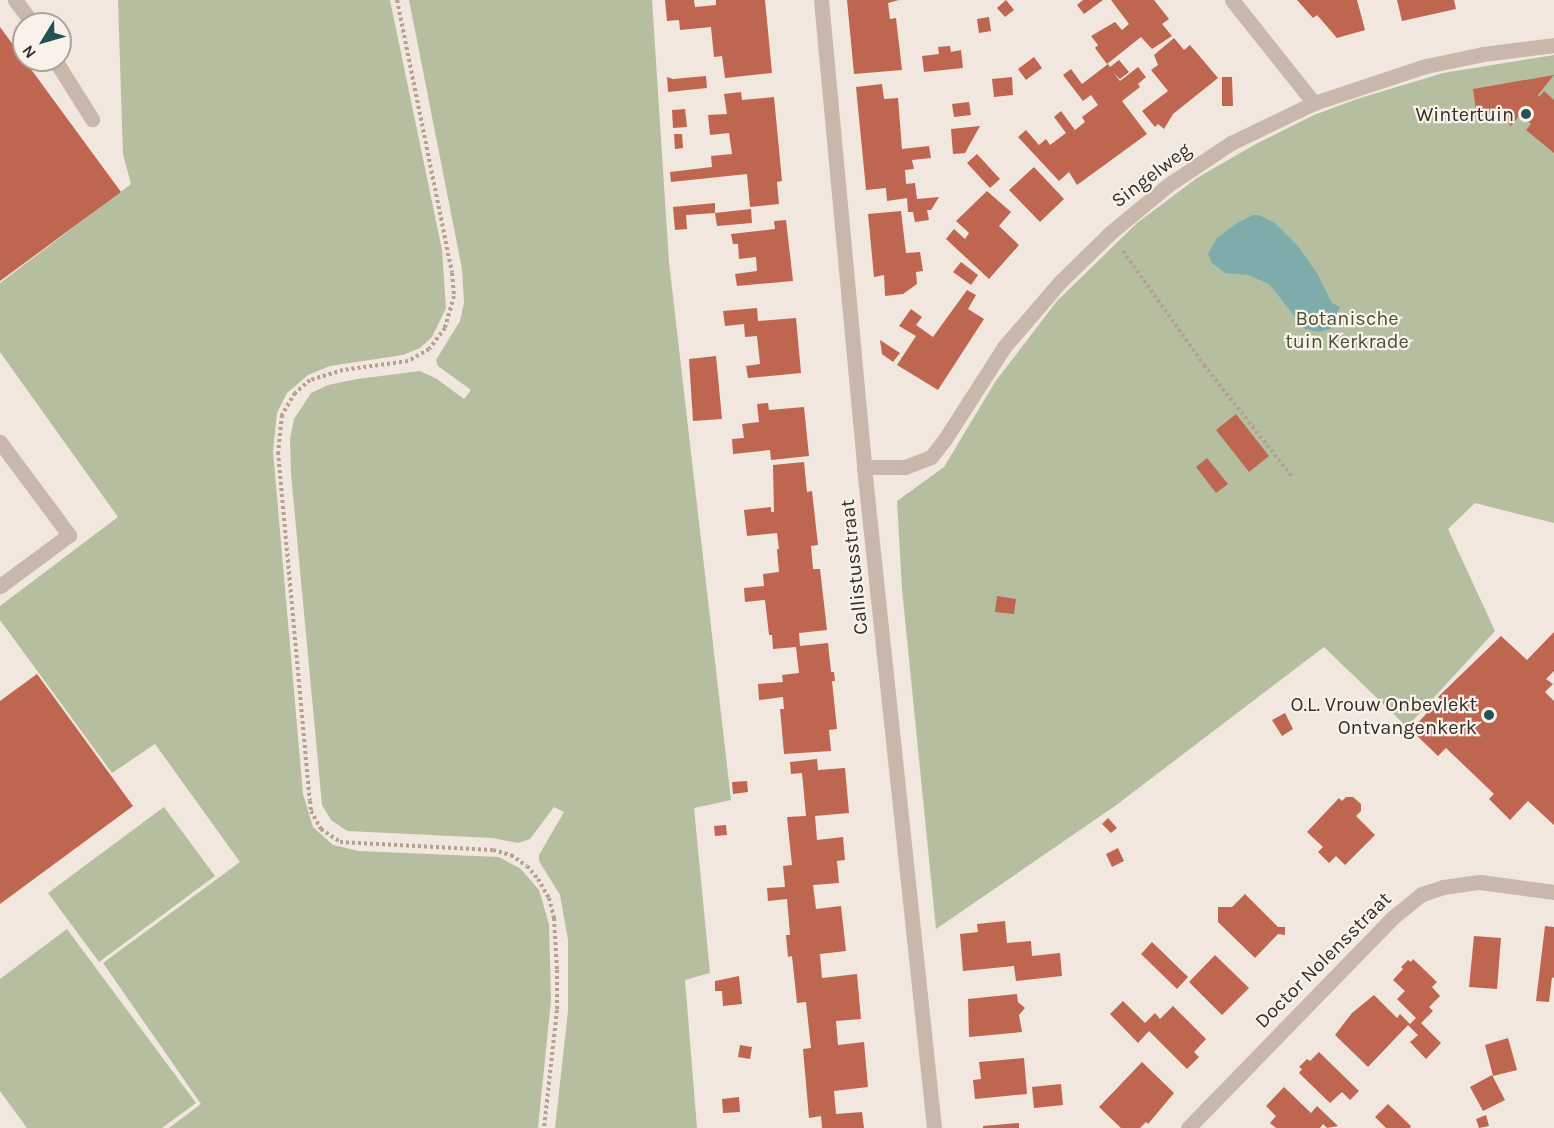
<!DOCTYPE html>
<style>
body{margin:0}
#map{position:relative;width:1554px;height:1128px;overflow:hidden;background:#f1e7de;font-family:Karla,sans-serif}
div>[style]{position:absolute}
.green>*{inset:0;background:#b5bf9f}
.water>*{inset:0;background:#7eacac}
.building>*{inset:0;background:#be664f}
.path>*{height:4px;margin-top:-2px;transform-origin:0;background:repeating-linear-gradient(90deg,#b4a195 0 3px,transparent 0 6px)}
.minor>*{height:15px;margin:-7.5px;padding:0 7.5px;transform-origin:7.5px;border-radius:7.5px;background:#c8b7aa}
.dots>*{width:16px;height:16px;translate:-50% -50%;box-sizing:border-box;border:3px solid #f9f2ea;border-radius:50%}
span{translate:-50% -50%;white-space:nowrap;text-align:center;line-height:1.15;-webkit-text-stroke:4.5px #f9f2ea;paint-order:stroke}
.poi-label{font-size:20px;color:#362d29}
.right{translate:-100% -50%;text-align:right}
.street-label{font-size:20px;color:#362d29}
.park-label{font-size:20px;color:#47532f}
.north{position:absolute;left:12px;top:12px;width:60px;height:60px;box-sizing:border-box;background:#f9f2ea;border:2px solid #aba39d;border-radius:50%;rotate:233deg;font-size:16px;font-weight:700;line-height:24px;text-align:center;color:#362d29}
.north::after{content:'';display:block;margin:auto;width:21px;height:27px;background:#215355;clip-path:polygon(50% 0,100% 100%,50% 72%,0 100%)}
</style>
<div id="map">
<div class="green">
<i style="clip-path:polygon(118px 0,390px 0,442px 250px,446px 308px,432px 337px,420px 348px,403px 355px,330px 366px,308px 375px,287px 393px,277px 413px,273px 451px,303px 794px,313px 827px,333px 845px,359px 851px,499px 857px,521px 869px,539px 890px,549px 924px,551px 1001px,538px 1128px,169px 1128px,201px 1104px,103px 963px,240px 862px,155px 744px,112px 773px,0 620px,0 606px,118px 517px,0 352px,0 283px,131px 184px,123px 154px)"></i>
<i style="clip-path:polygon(409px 0,652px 0,669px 262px,731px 800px,694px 808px,710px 973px,685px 980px,697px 1128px,555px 1128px,568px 1011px,568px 940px,560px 895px,539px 861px,539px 855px,564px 812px,554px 807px,530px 839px,518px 843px,492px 838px,347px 831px,331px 820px,322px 805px,291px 474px,290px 439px,294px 419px,311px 393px,328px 385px,357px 379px,420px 371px,437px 379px,464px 399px,471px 390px,438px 366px,436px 360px,460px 321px,464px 303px,462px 269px)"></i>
<i style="clip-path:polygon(1554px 55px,1554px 523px,1475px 503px,1448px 529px,1495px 631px,1407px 727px,1324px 647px,1115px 806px,936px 929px,902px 589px,897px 501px,944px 467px,995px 382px,1057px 301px,1137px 223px,1197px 178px,1254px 145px,1314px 115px,1357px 99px,1443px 73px)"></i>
<i style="clip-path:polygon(164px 807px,215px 876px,99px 962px,48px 893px)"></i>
<i style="clip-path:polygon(67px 929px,196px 1103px,162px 1128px,27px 1128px,0 1091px,0 979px)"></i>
</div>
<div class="water">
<i style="clip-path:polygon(1253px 215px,1259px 215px,1275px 223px,1297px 245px,1317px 273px,1332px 303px,1340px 307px,1331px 329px,1318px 332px,1305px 329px,1269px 284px,1248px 275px,1225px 273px,1212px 263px,1208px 254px,1217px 238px,1237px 223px)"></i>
</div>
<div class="building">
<i style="clip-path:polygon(665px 0,694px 0,695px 7px,716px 5px,716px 0,765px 0,772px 73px,725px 78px,722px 56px,714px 57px,711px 27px,680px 30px,679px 20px,667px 21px)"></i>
<i style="clip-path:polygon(847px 0,899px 0,888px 3px,890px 19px,896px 18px,902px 70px,854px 74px)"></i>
<i style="clip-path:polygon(1006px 0,1014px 10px,1005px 17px,997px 8px)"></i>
<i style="clip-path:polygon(1083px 0,1103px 0,1084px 14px,1077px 5px)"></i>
<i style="clip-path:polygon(1111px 0,1154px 0,1169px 19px,1162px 24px,1172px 36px,1152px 49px,1141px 37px,1107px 64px,1095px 48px,1098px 45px,1091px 36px,1115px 22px,1122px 30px,1129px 24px)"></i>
<i style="clip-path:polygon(1297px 0,1357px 0,1365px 30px,1337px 38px,1317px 15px,1313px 18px)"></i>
<i style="clip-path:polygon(1397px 0,1454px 0,1456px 9px,1402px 21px)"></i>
<i style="clip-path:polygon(989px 17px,991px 31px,979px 33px,977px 19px)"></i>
<i style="clip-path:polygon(0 27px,121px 192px,0 281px)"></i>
<i style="clip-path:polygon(1174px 38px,1184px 50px,1190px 45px,1218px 78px,1173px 114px,1164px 129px,1158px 124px,1155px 127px,1142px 111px,1168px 91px,1151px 70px,1158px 65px,1154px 55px)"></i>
<i style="clip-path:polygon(950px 46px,951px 52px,961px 50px,963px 68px,924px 72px,922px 56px,939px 54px,938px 47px)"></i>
<i style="clip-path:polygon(1034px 57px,1042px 68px,1026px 80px,1018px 69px)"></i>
<i style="clip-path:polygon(1119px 60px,1129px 72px,1120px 79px,1114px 73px,1120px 81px,1138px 67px,1146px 77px,1138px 84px,1140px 87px,1122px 101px,1147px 134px,1077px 185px,1069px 172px,1059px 181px,1018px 137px,1026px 130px,1039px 145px,1046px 139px,1050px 145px,1066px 133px,1054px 117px,1061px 111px,1075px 130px,1085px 122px,1082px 117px,1098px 105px,1091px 95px,1083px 101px,1063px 75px,1071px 69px,1082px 84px,1108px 64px,1110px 67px)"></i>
<i style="clip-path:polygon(1554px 75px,1538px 95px,1539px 97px,1544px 91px,1554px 100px,1554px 153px,1526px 130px,1531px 124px,1520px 115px,1511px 126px,1496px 113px,1477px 117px,1473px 89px)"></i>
<i style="clip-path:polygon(706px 76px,707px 88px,668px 92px,667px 77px,673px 79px)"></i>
<i style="clip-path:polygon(1012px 77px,1013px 95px,994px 97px,992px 79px)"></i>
<i style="clip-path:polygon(1222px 77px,1232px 77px,1233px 106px,1222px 106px)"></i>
<i style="clip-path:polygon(882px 84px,884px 99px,898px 98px,902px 149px,929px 146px,931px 158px,912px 160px,914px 169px,905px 170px,906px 184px,915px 183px,917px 199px,939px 197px,931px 210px,927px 210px,929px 220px,915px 222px,913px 212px,908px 212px,907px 198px,887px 201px,886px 188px,866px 190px,856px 87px)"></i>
<i style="clip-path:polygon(741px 92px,742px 100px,774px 97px,782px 181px,777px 182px,779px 204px,750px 207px,747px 174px,671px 182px,670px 172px,712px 167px,711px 156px,732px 154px,729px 133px,710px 135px,708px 115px,727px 114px,724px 94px)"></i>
<i style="clip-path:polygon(969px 102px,971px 115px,954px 117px,952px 104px)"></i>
<i style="clip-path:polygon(685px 109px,687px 127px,673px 128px,672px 110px)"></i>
<i style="clip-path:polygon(980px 126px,965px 153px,953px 154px,951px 129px)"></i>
<i style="clip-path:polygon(674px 134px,682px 134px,683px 148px,675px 149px)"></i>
<i style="clip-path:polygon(977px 154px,1000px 179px,990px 188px,967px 163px)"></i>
<i style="clip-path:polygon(1034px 167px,1064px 199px,1040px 222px,1009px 190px)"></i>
<i style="clip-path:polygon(987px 191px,1011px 212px,999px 226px,1019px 245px,989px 279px,946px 239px,954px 229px,965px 239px,969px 233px,956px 221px)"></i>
<i style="clip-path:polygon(715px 203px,715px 213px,686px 215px,687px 229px,675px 230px,673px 207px)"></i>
<i style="clip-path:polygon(751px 209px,752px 223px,717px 226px,715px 213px)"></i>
<i style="clip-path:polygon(901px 211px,906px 253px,920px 252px,923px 271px,916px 272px,917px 284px,903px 294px,885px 296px,884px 275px,874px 277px,868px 214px)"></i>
<i style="clip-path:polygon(786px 220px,793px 281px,737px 286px,735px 274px,757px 271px,756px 257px,739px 259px,738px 244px,733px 244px,731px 234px,775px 229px,774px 221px)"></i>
<i style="clip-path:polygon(961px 262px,978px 275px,971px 285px,953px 272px)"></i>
<i style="clip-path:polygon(967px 290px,976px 295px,968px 309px,984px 319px,938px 390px,897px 365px,916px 336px,899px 326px,911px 309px,922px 317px,916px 325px,933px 337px)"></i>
<i style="clip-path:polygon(757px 308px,758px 321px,796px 318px,801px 373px,748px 378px,746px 366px,760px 364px,757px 336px,745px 337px,744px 324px,725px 326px,723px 311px)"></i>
<i style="clip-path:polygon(880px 340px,900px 353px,893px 362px,882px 354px)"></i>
<i style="clip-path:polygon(716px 356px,722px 419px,693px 421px,689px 359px)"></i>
<i style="clip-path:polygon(768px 403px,769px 410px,804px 407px,809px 456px,771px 460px,770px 450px,733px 454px,732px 439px,744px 438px,742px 424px,759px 422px,757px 404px)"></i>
<i style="clip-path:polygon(1236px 414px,1269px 456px,1249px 472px,1216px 430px)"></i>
<i style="clip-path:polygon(1207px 458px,1228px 484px,1216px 493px,1196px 467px)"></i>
<i style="clip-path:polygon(804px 462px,807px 492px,812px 491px,818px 545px,811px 546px,813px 569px,820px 569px,827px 630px,799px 633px,800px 646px,828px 643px,831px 672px,834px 672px,835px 681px,832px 681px,837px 729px,829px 730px,831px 751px,784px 754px,780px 709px,784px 709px,783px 697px,759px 700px,758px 684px,783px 682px,782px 675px,799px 673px,796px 647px,773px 649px,772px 635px,769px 635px,765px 600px,745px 602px,744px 588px,764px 586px,763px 574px,779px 572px,777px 549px,779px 549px,777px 533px,747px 536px,744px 510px,771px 507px,771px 512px,774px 512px,773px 465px)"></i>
<i style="clip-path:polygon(997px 596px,1016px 599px,1014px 614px,995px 612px)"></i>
<i style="clip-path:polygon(1554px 632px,1554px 671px,1546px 679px,1553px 684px,1545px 692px,1554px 701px,1554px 825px,1528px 801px,1510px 820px,1489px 799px,1494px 794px,1446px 748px,1438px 756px,1411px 730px,1440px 699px,1438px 697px,1501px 636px,1527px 660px)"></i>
<i style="clip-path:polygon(37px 674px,133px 806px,0 904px,0 701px)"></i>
<i style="clip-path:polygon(1285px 713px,1293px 729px,1282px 736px,1272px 720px)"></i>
<i style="clip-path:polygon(817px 759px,818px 770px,845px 768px,849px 813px,815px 816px,817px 840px,843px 837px,845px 860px,837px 861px,839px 883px,813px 885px,816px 909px,841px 906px,846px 951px,820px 954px,822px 978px,857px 974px,861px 1019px,836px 1021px,838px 1045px,864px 1042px,868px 1087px,834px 1091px,836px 1114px,862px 1112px,864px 1128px,822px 1128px,821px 1116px,809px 1118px,803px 1049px,811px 1048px,806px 1002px,797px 1003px,792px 956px,788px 957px,786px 935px,790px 935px,787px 899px,768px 901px,767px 888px,785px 887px,783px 866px,792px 865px,787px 817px,806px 816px,802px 773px,791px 774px,790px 762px)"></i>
<i style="clip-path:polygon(747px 781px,748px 792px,733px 794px,732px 782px)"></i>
<i style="clip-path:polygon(1346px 797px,1353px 797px,1361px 804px,1361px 811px,1356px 816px,1375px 835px,1345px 865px,1336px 856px,1329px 863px,1318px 852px,1323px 847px,1307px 832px,1339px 798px,1342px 801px)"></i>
<i style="clip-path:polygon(1108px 818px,1117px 828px,1111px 833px,1102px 824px)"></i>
<i style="clip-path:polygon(726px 825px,727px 835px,715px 836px,714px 826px)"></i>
<i style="clip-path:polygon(1118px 848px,1124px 861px,1112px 867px,1106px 854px)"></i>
<i style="clip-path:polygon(1245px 894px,1278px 927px,1285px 927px,1285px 935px,1278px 934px,1255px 958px,1218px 922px,1218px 907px,1232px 907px)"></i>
<i style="clip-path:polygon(1005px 921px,1007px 943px,1031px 941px,1032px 956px,1060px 953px,1062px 976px,1016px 981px,1014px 966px,963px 971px,960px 934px,978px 932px,977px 924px)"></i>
<i style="clip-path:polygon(1545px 926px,1554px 927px,1554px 978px,1552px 977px,1549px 1002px,1536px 1001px)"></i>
<i style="clip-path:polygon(1474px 936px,1501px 938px,1497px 989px,1469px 987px)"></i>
<i style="clip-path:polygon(1152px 942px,1188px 977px,1177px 989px,1141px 954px)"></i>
<i style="clip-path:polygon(1215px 955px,1249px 988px,1222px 1015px,1189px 982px)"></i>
<i style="clip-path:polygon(1413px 959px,1437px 982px,1432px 987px,1440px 996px,1429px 1007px,1433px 1011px,1421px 1023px,1441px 1043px,1426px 1059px,1410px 1042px,1418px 1035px,1408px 1025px,1368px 1067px,1335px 1035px,1352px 1013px,1374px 995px,1397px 1018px,1400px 1014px,1410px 1024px,1416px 1018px,1397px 999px,1405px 991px,1393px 980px,1403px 969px,1401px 967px,1408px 960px,1411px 962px)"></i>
<i style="clip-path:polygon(739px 976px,742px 1004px,723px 1006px,722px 991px,715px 991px,715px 981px)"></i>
<i style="clip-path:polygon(1017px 994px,1018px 1002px,1025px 1008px,1019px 1015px,1022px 1032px,969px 1037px,968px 999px)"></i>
<i style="clip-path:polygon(1123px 1001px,1145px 1023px,1155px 1013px,1160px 1019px,1173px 1006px,1206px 1039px,1194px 1052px,1199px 1057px,1187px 1069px,1149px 1031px,1138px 1043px,1110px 1014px)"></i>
<i style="clip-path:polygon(1508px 1038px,1517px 1070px,1493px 1076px,1485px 1045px)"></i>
<i style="clip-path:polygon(740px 1045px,752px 1047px,750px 1059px,738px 1057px)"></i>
<i style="clip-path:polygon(1319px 1052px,1359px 1091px,1350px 1100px,1342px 1092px,1330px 1103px,1299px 1073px,1302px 1069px,1299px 1067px,1307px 1059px,1310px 1061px)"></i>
<i style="clip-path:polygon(1024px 1058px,1027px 1094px,975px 1099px,973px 1080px,981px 1079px,979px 1062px)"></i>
<i style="clip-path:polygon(1142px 1062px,1174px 1093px,1148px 1124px,1146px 1122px,1140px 1128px,1121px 1128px,1099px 1107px)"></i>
<i style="clip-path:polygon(1492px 1075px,1505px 1100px,1483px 1111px,1470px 1087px)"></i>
<i style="clip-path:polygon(1061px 1084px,1063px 1105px,1034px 1108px,1032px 1087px)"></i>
<i style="clip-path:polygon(1284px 1087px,1311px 1113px,1317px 1106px,1338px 1126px,1327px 1128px,1323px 1124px,1320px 1128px,1276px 1128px,1270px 1123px,1276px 1116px,1266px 1106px)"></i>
<i style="clip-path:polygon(739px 1097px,740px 1112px,723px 1113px,722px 1099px)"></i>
<i style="clip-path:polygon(1388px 1104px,1411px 1126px,1410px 1128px,1386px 1128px,1375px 1117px)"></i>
<i style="clip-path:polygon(1486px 1115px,1489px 1126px,1479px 1128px,1476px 1119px)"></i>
<i style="clip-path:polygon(1019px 1123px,1019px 1128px,983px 1128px,983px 1126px)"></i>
</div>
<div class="path">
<i style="left:397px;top:0;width:278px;rotate:78.6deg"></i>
<i style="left:452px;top:273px;width:23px;rotate:85deg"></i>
<i style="left:454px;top:296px;width:33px;rotate:106deg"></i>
<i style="left:445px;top:328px;width:26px;rotate:127deg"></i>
<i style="left:429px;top:349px;width:24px;rotate:150deg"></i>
<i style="left:408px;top:361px;width:66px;rotate:172.1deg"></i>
<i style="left:343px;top:370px;width:34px;rotate:163deg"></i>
<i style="left:310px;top:380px;width:20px;rotate:139deg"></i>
<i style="left:295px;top:393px;width:26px;rotate:121deg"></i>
<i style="left:282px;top:415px;width:37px;rotate:96deg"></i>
<i style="left:278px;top:452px;width:350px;rotate:84.8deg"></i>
<i style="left:310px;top:801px;width:10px;rotate:84deg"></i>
<i style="left:311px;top:811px;width:21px;rotate:61deg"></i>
<i style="left:321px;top:829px;width:23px;rotate:34deg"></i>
<i style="left:340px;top:842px;width:153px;rotate:3deg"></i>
<i style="left:493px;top:850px;width:19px;rotate:16deg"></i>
<i style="left:511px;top:855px;width:19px;rotate:35deg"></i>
<i style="left:527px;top:866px;width:17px;rotate:50deg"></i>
<i style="left:538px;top:879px;width:22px;rotate:60deg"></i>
<i style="left:549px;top:898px;width:21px;rotate:76deg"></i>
<i style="left:554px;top:918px;width:52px;rotate:86.7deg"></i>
<i style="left:557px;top:970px;width:40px;rotate:90deg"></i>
<i style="left:557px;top:1010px;width:119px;rotate:96.3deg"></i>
<i style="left:1123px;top:251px;width:140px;rotate:54.6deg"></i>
<i style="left:1204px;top:365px;width:142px;rotate:51.8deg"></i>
</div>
<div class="minor">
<i style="left:15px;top:0;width:30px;rotate:53deg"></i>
<i style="left:821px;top:0;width:469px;rotate:84.7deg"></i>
<i style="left:864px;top:467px;width:665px;rotate:83.95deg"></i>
<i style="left:1232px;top:0;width:132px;rotate:51.5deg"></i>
<i style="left:55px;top:60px;width:70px;rotate:57.9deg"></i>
<i style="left:0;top:442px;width:116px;rotate:53.4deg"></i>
<i style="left:69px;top:535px;width:86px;rotate:143.5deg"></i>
<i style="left:864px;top:467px;width:41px"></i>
<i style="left:905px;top:467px;width:28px;rotate:-21deg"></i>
<i style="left:931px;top:457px;width:23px;rotate:-52deg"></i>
<i style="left:945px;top:439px;width:109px;rotate:-57.3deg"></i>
<i style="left:1004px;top:347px;width:86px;rotate:-49.3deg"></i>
<i style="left:1060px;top:282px;width:70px;rotate:-44.4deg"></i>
<i style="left:1110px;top:233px;width:75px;rotate:-39.6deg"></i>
<i style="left:1168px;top:185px;width:76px;rotate:-33.7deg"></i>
<i style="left:1231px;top:143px;width:92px;rotate:-25.7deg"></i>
<i style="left:1314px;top:103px;width:118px;rotate:-18.3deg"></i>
<i style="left:1426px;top:66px;width:58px;rotate:-11.9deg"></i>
<i style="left:1483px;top:54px;width:72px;rotate:-7.2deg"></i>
<i style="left:1188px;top:1128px;width:293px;rotate:-45.8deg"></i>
<i style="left:1392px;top:918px;width:38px;rotate:-39deg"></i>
<i style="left:1422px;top:894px;width:22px;rotate:-18deg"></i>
<i style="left:1443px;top:887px;width:37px;rotate:-8deg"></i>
<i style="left:1480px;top:882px;width:75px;rotate:7.7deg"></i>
</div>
<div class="dots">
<i style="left:1526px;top:114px;background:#215355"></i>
<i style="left:1489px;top:715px;background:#215355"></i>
</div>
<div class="poi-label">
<span class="right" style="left:1514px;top:114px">Wintertuin</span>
<span class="right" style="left:1477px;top:716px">O.L. Vrouw Onbevlekt<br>Ontvangenkerk</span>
</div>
<div class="street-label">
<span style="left:1151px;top:175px;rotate:-37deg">Singelweg</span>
<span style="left:854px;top:567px;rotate:-96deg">Callistusstraat</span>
<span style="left:1323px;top:960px;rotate:-45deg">Doctor Nolensstraat</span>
</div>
<div class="park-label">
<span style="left:1347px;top:330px">Botanische<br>tuin Kerkrade</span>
</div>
<div class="north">N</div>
</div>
